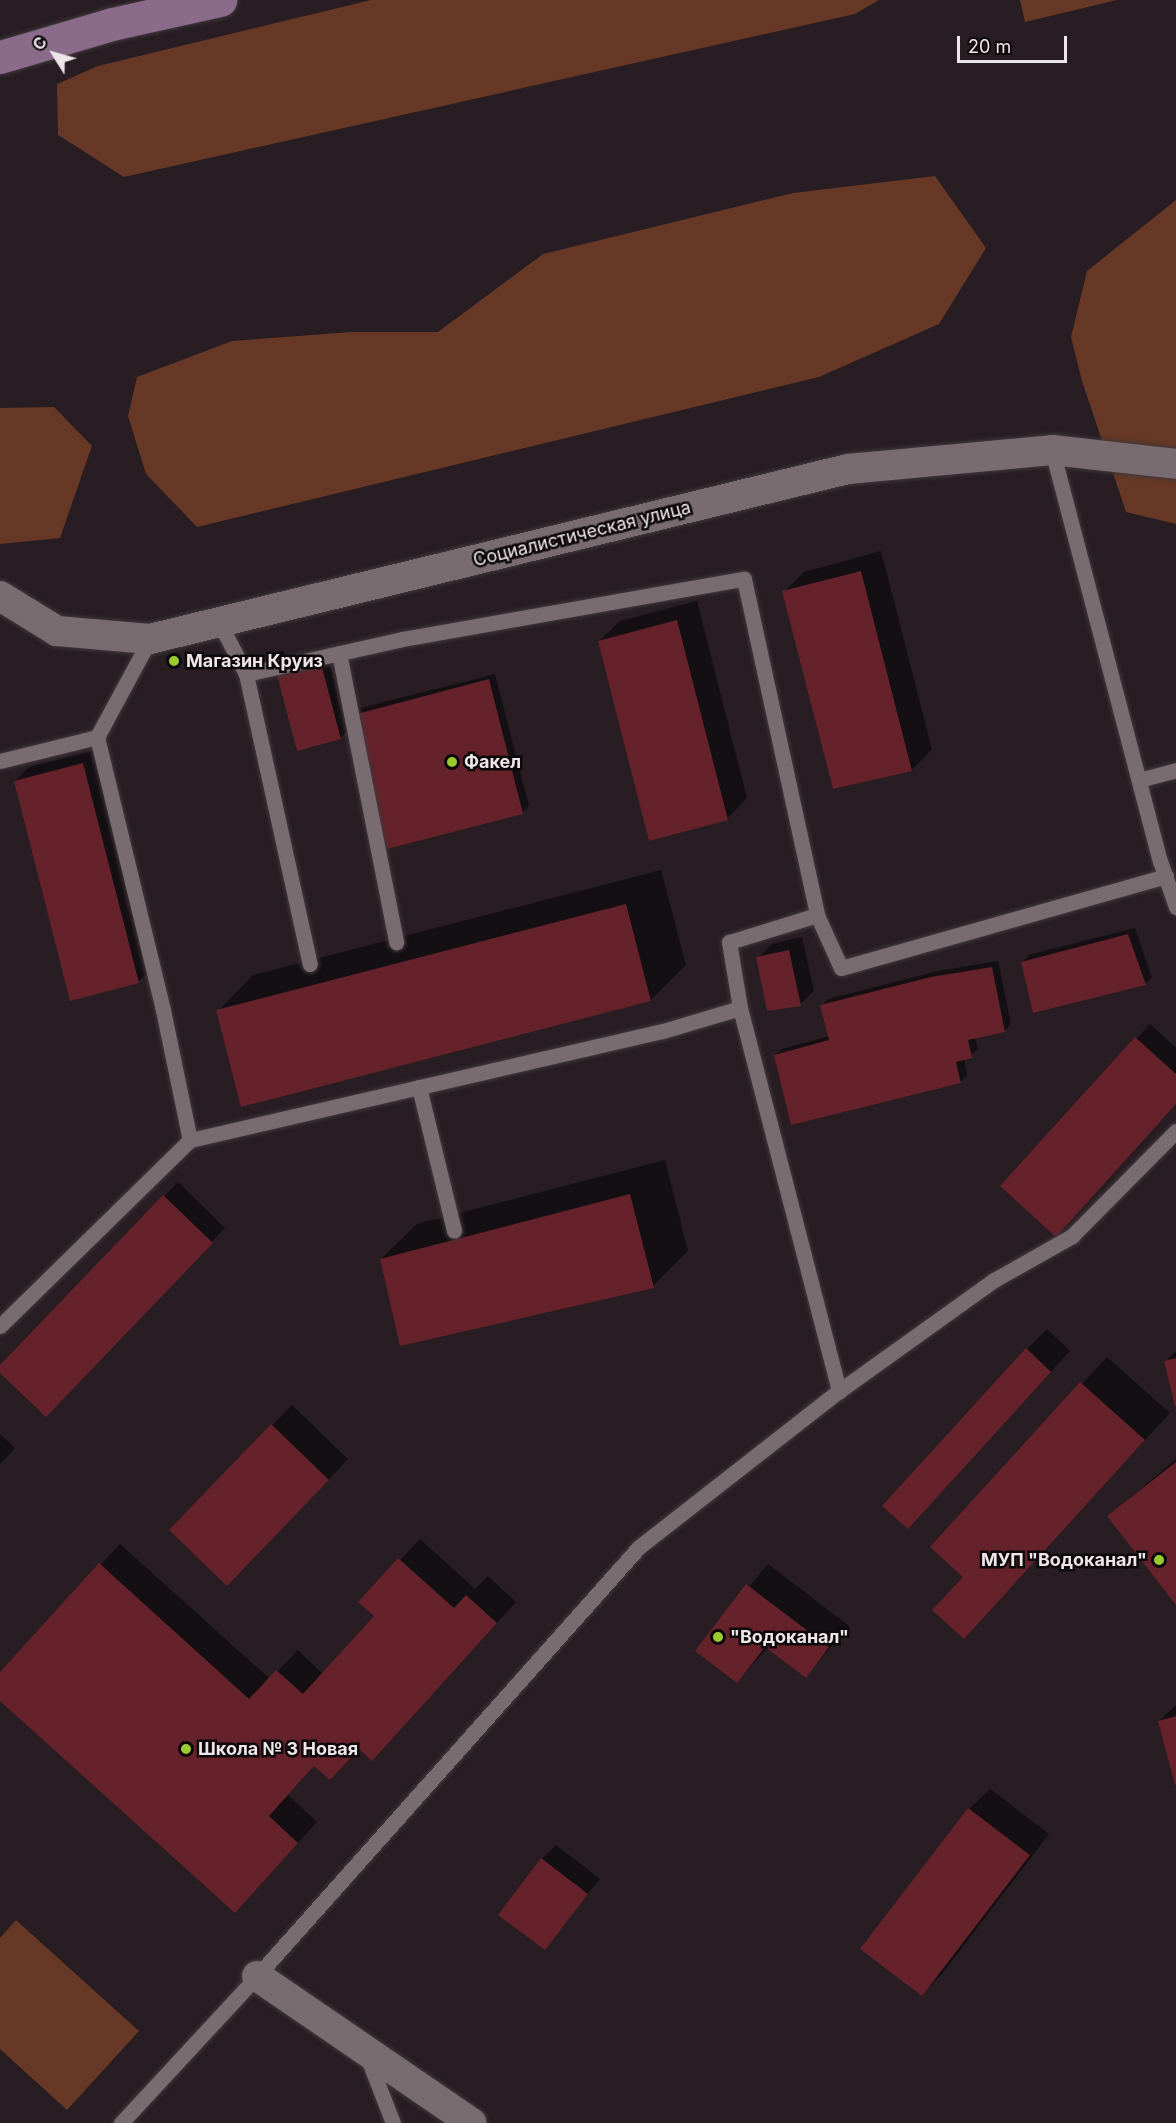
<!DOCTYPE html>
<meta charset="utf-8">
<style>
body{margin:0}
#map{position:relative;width:1176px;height:2123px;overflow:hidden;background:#271d22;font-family:Inter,sans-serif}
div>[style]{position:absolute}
.green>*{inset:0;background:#663825}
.shadow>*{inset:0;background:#0007}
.building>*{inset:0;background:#65222a}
.roads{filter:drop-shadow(0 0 2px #41383c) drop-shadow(0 0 2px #41383c)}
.lane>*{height:15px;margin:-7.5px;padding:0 7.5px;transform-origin:7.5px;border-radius:7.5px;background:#786c71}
.street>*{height:30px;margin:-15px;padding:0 15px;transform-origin:15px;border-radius:15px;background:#786c71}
.secondary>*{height:33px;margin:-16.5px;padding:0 16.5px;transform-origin:16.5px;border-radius:16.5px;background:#8a6b89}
.dots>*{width:16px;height:16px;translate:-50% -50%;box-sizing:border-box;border:3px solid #0d090b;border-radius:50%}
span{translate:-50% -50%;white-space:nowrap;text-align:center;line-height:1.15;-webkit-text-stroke:5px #0d090b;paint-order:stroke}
.street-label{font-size:18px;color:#ede6e9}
.poi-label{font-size:18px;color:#ede6e9;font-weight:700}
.left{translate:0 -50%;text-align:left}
.right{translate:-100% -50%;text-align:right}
.north{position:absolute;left:24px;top:24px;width:60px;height:60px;-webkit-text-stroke:4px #0d090b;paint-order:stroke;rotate:307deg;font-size:16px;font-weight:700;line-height:24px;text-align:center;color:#ede6e9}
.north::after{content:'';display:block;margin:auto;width:21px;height:27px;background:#ede6e9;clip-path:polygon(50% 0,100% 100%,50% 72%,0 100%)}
.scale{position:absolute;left:957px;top:36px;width:110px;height:27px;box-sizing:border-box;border:3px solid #ede6e9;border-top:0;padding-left:8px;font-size:18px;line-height:21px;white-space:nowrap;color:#ede6e9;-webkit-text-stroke:4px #0d090b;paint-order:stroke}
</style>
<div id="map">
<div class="green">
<i style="clip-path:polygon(371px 0,879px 0,855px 14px,124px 177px,58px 135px,57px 84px,98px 66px)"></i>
<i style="clip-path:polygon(1020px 0,1117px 0,1025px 22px)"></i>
<i style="clip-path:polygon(935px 176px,986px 248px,939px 324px,819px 377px,197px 527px,146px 474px,128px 416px,137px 377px,232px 341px,352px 332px,438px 332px,543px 254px,793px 193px)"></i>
<i style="clip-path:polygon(1176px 200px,1176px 524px,1126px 512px,1082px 381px,1071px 337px,1087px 271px)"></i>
<i style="clip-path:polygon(54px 407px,92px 446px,60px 538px,0 544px,0 408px)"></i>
<i style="clip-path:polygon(16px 1920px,139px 2031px,67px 2110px,0 2049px,0 1938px)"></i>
</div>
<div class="shadow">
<i style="clip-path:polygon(881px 551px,932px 749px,912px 770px,834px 787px,784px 592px,804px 572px)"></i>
<i style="clip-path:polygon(697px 601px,747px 798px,727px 819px,599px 641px,620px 621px)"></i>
<i style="clip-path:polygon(327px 654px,347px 731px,340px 738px,278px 671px)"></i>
<i style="clip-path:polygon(495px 674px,529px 806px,522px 813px,354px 715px,361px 708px)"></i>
<i style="clip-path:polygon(96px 750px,152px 968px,138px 982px,15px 781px,29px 767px)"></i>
<i style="clip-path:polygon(661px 870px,686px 965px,651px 1000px,218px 1011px,253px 975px)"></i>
<i style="clip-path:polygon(1135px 928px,1152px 978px,1145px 984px,1023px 962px,1029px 955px)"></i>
<i style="clip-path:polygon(802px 937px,814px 991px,800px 1004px,758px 958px,772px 944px)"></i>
<i style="clip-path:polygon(998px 961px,1011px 1024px,1004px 1031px,975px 1037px,978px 1050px,964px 1058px,967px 1075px,960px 1082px,775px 1055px,782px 1049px,829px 1036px,822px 1006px,828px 999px,938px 971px)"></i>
<i style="clip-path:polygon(1150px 1024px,1176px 1048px,1176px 1103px,1002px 1186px)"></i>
<i style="clip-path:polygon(665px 1160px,688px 1251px,653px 1286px,381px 1259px,417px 1224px)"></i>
<i style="clip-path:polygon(178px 1182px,225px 1228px,60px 1401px,0 1370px)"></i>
<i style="clip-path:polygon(1047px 1329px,1070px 1351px,908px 1527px,1027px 1349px)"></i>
<i style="clip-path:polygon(1176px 1351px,1176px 1403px,1166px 1361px)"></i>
<i style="clip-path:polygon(1107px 1357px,1170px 1413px,964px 1637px,965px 1577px,932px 1547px)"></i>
<i style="clip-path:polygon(292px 1405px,348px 1459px,248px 1564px,171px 1530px)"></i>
<i style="clip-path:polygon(0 1434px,15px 1448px,0 1464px)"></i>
<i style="clip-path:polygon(1176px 1459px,1176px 1602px,1109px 1516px)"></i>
<i style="clip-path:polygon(420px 1539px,475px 1589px,488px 1576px,516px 1602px,372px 1759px,359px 1748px,315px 1765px,288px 1795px,317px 1822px,255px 1890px,0 1699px,0 1674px,120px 1544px,270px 1679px,298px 1650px,323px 1674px,376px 1616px,360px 1602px)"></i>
<i style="clip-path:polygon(768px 1564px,849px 1626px,806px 1676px,768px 1647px,737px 1681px,697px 1650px)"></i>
<i style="clip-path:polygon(1176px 1705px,1176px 1782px,1159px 1721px)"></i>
<i style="clip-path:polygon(990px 1789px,1049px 1834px,942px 1974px,922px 1994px,863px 1949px,969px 1809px)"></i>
<i style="clip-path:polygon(556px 1845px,600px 1879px,544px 1948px,542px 1859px)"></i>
</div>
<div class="building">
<i style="clip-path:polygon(861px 571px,912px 771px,833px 789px,782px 591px)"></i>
<i style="clip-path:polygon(677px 620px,728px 820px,649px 841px,598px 641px)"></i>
<i style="clip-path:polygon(320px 660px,341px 739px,297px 751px,276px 671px)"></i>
<i style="clip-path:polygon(489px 679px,523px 814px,387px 849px,353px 715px)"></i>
<i style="clip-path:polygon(83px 763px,139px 983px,70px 1001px,14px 781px)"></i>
<i style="clip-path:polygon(626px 904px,651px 1001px,241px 1107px,216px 1010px)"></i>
<i style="clip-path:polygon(1128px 934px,1146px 985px,1033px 1013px,1021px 962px)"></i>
<i style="clip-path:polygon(789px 950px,801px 1006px,767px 1011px,756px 957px)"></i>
<i style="clip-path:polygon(992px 967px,1005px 1032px,968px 1040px,972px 1058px,956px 1062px,961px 1083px,791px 1125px,774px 1055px,829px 1040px,820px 1005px,931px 977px)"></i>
<i style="clip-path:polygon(1135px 1037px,1176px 1074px,1176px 1104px,1056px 1237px,1000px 1186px)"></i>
<i style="clip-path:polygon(630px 1194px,654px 1288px,400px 1346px,380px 1259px)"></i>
<i style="clip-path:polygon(163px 1195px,213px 1243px,46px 1417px,0 1373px,0 1365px)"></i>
<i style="clip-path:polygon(1026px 1348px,1051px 1372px,908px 1529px,882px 1506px)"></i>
<i style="clip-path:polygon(1176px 1358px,1176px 1406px,1175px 1406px,1164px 1361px)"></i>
<i style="clip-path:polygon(1080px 1382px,1145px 1440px,964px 1639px,932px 1610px,963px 1577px,930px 1547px)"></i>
<i style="clip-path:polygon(271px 1424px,329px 1480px,227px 1586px,169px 1530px)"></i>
<i style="clip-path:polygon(1176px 1462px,1176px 1605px,1107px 1516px)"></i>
<i style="clip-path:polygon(398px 1558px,454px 1608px,466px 1595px,497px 1623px,372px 1761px,359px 1749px,330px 1780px,314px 1766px,269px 1816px,298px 1843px,235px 1913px,0 1701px,0 1672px,99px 1563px,249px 1699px,276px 1670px,303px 1694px,374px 1616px,358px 1602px)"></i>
<i style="clip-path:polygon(746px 1584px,829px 1647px,806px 1678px,765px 1647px,737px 1683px,695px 1651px)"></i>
<i style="clip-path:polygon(1176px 1716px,1176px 1785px,1175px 1785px,1158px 1721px)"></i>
<i style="clip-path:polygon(968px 1808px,1030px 1855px,922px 1996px,860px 1949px)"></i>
<i style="clip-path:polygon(541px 1858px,588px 1894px,545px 1950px,498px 1915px)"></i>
</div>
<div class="roads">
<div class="lane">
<i style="left:1052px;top:450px;width:425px;rotate:75.3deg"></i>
<i style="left:1160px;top:861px;width:49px;rotate:70.8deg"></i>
<i style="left:219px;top:622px;width:59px;rotate:62.6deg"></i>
<i style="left:246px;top:674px;width:160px;rotate:-12.6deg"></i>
<i style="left:402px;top:639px;width:347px;rotate:-10deg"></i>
<i style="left:744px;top:579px;width:344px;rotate:77.7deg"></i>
<i style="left:817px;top:915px;width:58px;rotate:65.6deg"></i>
<i style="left:841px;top:968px;width:338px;rotate:-15.8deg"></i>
<i style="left:150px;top:639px;width:111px;rotate:118.4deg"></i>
<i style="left:97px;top:737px;width:281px;rotate:76.4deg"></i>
<i style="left:163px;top:1010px;width:133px;rotate:78.3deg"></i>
<i style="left:339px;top:653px;width:295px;rotate:78.8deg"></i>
<i style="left:246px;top:674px;width:297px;rotate:77.6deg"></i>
<i style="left:0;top:761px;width:100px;rotate:-13.9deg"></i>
<i style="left:1139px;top:780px;width:38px;rotate:-15deg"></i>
<i style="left:817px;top:915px;width:92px;rotate:162.9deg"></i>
<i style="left:729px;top:942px;width:67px;rotate:80.5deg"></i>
<i style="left:740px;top:1008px;width:396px;rotate:75.5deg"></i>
<i style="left:419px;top:1087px;width:148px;rotate:76.3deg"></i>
<i style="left:0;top:1326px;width:266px;rotate:-44.4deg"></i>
<i style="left:190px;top:1140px;width:485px;rotate:-13deg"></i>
<i style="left:663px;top:1031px;width:80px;rotate:-16.6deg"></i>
<i style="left:367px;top:2056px;width:72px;rotate:68.8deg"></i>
<i style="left:121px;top:2123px;width:200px;rotate:-47.2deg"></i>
<i style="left:257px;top:1976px;width:574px;rotate:-48.32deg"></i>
<i style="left:639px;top:1547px;width:254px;rotate:-38deg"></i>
<i style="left:839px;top:1391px;width:191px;rotate:-35.6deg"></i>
<i style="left:994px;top:1280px;width:90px;rotate:-29.4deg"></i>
<i style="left:1072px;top:1236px;width:148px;rotate:-45.3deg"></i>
</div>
<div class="street">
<i style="left:0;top:596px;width:67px;rotate:31.6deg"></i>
<i style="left:57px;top:631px;width:93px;rotate:4.9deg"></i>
<i style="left:150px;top:639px;width:718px;rotate:-13.69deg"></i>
<i style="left:848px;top:469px;width:205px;rotate:-5.3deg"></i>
<i style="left:1052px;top:450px;width:125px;rotate:6.4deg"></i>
<i style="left:257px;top:1976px;width:260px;rotate:34.4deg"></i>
</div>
<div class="secondary">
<i style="left:0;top:57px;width:117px;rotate:-16.4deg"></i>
<i style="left:112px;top:24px;width:111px;rotate:-12.5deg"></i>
</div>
</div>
<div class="dots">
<i style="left:174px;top:661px;background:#9cca31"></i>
<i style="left:452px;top:762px;background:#9cca31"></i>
<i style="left:1159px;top:1560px;background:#9cca31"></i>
<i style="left:718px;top:1637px;background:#9cca31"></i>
<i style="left:186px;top:1749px;background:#9cca31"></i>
</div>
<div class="street-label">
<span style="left:582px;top:534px;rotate:-14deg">Социалистическая улица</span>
</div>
<div class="poi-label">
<span class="left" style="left:186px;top:661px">Магазин Круиз</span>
<span class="left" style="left:464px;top:762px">Факел</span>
<span class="right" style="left:1147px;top:1560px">МУП "Водоканал"</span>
<span class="left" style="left:730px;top:1637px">"Водоканал"</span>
<span class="left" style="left:198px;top:1749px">Школа № 3 Новая</span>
</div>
<div class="north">С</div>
<div class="scale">20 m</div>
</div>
